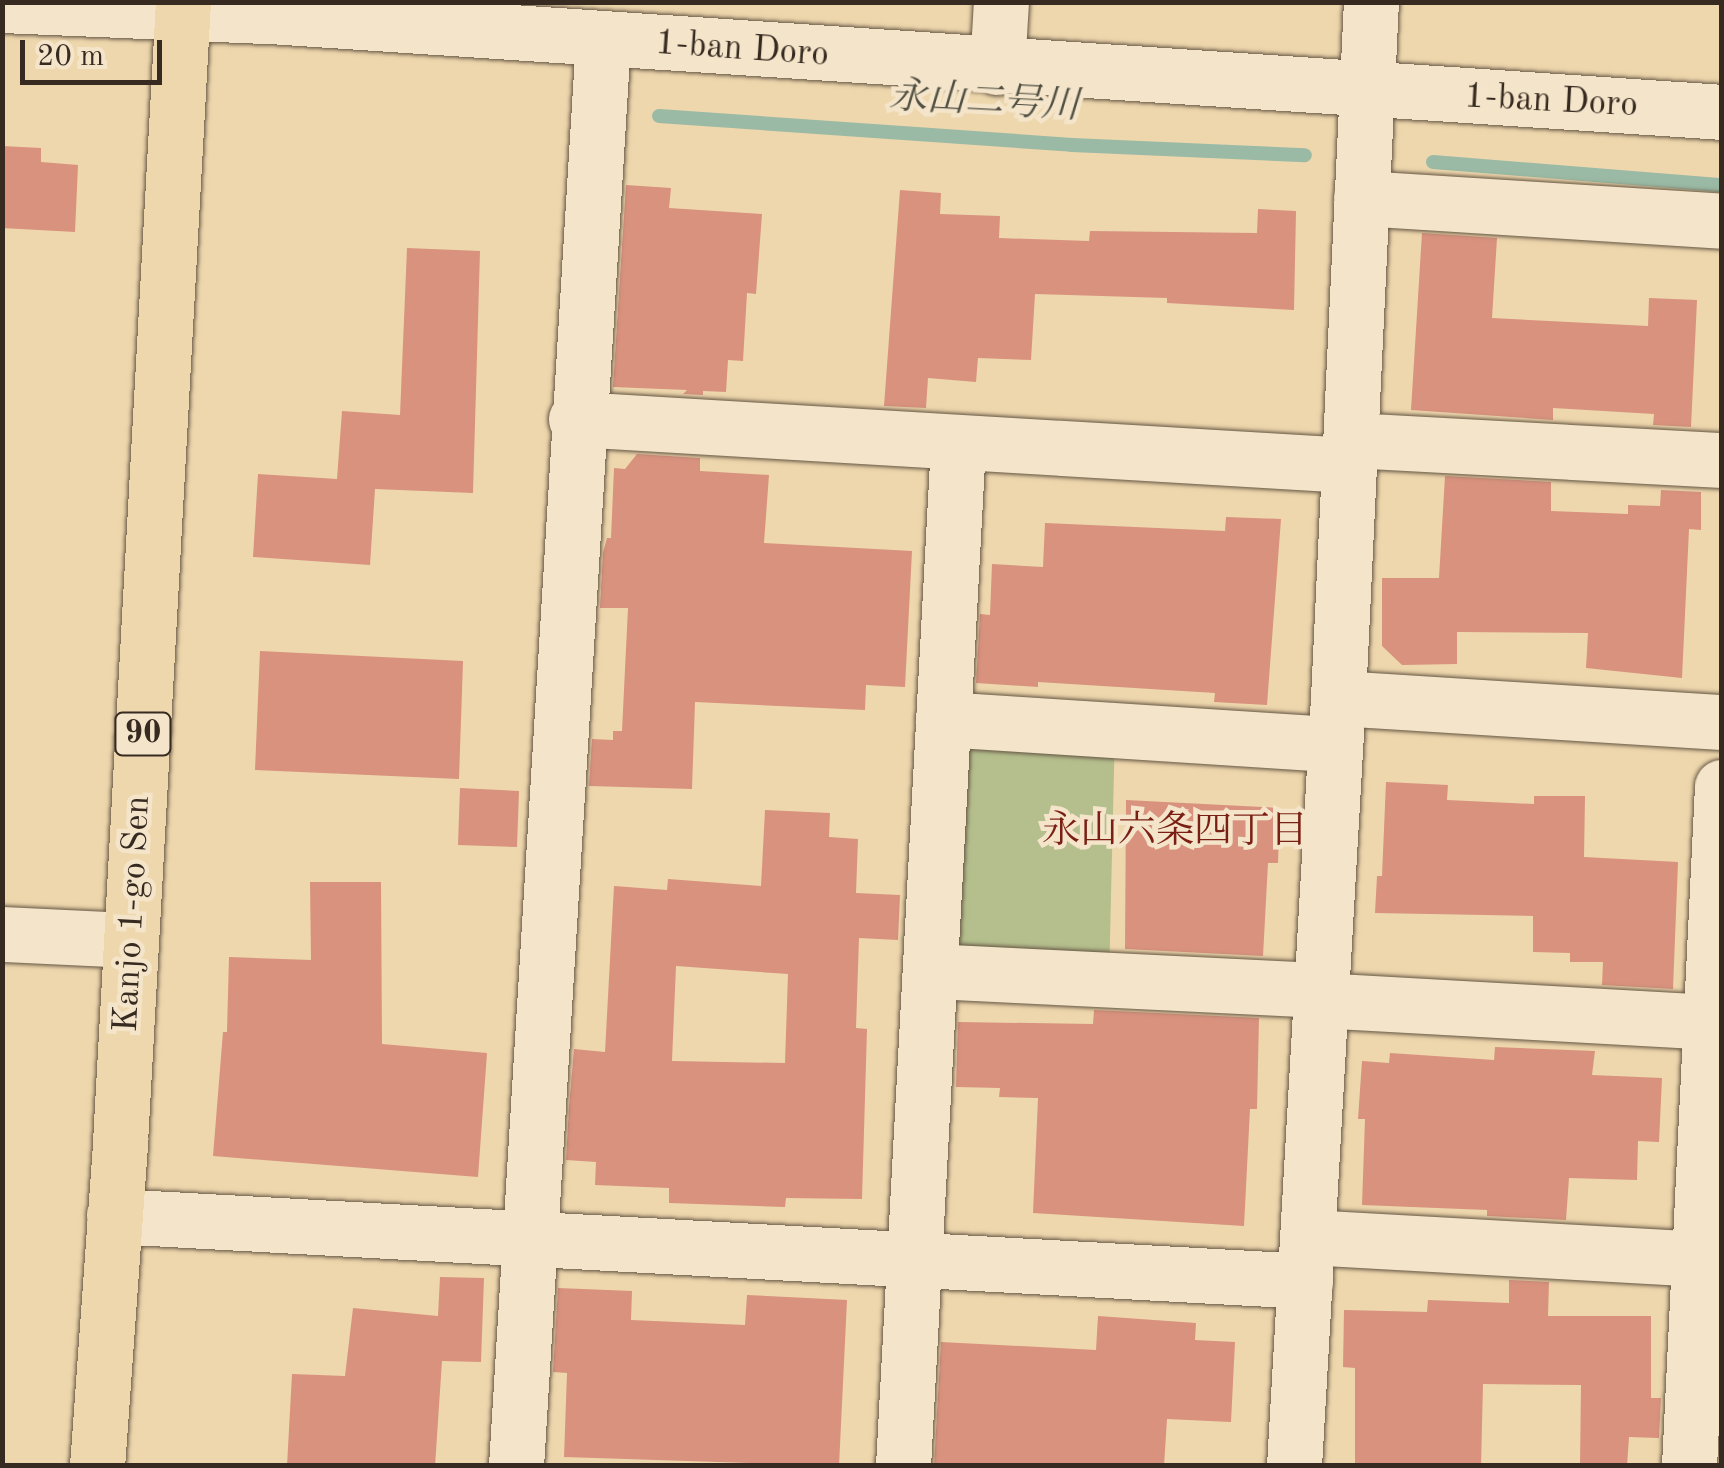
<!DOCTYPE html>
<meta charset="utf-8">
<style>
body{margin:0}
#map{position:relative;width:1724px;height:1468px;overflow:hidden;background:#eed7ad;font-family:"Old Standard TT","Noto Serif JP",serif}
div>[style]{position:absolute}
.green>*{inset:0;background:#b5bf8d}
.stream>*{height:14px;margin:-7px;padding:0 7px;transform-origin:7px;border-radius:7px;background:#9abaa5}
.building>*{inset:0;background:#d8927e}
.roads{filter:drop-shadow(0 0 2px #655644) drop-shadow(0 0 2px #655644)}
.minor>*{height:55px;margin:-27.5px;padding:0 27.5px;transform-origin:27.5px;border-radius:27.5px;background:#f4e5ca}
.major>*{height:55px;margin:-27.5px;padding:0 27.5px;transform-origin:27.5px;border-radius:27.5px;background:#eed7ad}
span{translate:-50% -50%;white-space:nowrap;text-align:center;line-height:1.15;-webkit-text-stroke:9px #f4e5ca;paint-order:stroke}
.shield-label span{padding:2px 8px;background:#f4e5ca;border:2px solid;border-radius:8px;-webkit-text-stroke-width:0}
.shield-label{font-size:32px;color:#372b21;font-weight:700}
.street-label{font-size:35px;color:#372b21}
.water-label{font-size:38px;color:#504f42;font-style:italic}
.neighbourhood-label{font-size:38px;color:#7a1f14}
.frame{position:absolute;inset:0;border:5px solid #372b21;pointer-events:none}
.scale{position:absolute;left:20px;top:40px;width:142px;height:45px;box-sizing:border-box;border:5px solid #372b21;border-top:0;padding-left:12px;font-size:30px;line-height:35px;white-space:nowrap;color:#372b21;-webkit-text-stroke:8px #f4e5ca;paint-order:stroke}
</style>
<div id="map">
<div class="green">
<i style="clip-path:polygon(943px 719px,1115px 729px,1109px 980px,931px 971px)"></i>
</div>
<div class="stream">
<i style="left:659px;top:116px;width:414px;rotate:4deg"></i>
<i style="left:1072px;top:145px;width:233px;rotate:2.5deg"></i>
<i style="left:1433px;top:162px;width:290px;rotate:4.6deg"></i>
</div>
<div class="building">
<i style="clip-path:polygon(2px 146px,41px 148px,41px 162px,78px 165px,75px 232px,2px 228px)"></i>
<i style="clip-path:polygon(626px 185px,671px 188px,669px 208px,762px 214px,756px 294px,747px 293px,743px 361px,728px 360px,726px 392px,703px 391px,703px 395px,683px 394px,687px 390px,613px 387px)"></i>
<i style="clip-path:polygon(900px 190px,941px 193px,940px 214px,1000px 216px,999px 238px,1089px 241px,1090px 231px,1257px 233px,1258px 209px,1296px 211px,1294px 310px,1167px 303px,1167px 298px,1035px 294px,1031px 360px,978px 358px,976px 382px,928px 378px,926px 408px,884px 406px)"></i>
<i style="clip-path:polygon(1422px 233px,1497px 238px,1492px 318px,1648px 326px,1649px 298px,1697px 300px,1691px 427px,1653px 425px,1654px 414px,1553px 408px,1553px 420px,1411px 410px)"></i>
<i style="clip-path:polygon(407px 248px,480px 251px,473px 493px,375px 489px,370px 565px,253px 557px,258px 474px,337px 479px,342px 411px,400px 415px)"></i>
<i style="clip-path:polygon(637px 454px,700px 458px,700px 471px,769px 475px,764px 543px,912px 551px,905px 687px,866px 685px,865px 710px,695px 702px,692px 789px,589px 786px,592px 739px,613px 740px,613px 731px,622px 731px,628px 608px,600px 608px,603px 553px,607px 538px,611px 538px,614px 468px,625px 469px)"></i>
<i style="clip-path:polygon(1445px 476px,1551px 482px,1551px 511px,1628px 514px,1628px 505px,1660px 506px,1661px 490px,1701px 492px,1701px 530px,1689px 529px,1682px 678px,1586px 668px,1588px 633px,1457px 632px,1457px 664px,1402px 665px,1382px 646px,1382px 578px,1439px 578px)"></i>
<i style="clip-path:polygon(1226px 517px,1281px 519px,1267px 705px,1214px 702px,1215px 693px,1038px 682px,1038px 687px,976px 683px,980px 614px,990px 615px,992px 564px,1043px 567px,1045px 523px,1225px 531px)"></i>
<i style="clip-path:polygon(260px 651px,463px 661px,459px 779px,255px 770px)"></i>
<i style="clip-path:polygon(1386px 782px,1448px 785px,1447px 800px,1534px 804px,1534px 796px,1585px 796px,1584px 857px,1678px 862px,1673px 989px,1602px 985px,1603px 962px,1570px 962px,1570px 953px,1533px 952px,1533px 916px,1375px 913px,1377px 876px,1382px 876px)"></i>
<i style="clip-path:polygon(460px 788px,519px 791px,517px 847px,458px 845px)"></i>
<i style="clip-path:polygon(1126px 800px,1280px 808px,1278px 863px,1268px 863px,1263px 956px,1125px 949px)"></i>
<i style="clip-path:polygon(evenodd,765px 810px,830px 813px,829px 837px,858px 839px,856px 893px,900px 895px,898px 940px,859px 938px,856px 1028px,867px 1029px,862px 1199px,786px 1198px,785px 1207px,669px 1203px,669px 1188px,595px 1185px,596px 1162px,566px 1160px,569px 1107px,574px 1049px,605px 1052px,614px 886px,667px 890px,668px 879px,761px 886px,765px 810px,676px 966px,788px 974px,785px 1063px,672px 1061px,676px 966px)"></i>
<i style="clip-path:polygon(310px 882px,381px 882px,382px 1044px,487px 1053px,478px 1177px,213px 1156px,223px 1032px,227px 1032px,229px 957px,311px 960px)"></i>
<i style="clip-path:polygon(1094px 1010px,1259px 1018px,1257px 1109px,1250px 1109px,1244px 1226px,1033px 1213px,1038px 1098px,999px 1097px,1000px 1088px,956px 1087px,958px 1022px,1093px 1024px)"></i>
<i style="clip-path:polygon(1495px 1047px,1595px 1051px,1592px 1075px,1662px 1078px,1659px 1142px,1638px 1141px,1637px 1180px,1569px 1178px,1566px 1220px,1487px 1216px,1487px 1210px,1362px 1205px,1365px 1119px,1358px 1119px,1362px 1061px,1389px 1063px,1390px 1053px,1494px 1060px)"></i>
<i style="clip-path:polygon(440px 1277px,484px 1278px,481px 1362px,442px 1361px,435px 1466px,287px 1466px,292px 1374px,345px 1376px,353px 1308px,438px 1316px)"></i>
<i style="clip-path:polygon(1509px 1280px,1549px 1282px,1548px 1316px,1651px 1316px,1651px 1398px,1661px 1398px,1659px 1438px,1629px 1437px,1627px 1466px,1580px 1466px,1581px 1385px,1483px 1384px,1481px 1466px,1355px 1466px,1355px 1368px,1343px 1367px,1344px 1310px,1427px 1312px,1428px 1300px,1509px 1303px)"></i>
<i style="clip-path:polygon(558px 1288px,632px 1291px,631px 1320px,745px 1325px,747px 1295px,847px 1300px,839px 1466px,564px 1457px,567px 1373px,553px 1372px)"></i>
<i style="clip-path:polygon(1098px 1316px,1196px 1323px,1195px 1340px,1235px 1342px,1231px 1422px,1167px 1419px,1164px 1466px,934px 1466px,941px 1342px,1096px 1350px)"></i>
</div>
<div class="roads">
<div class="minor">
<i style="left:2px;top:5px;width:283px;rotate:2.4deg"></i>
<i style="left:285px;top:17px;width:1440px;rotate:3.78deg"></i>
<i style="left:997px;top:67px;width:65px;rotate:-86.5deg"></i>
<i style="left:1361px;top:198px;width:362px;rotate:3.6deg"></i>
<i style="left:576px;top:419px;width:774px;rotate:3.41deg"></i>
<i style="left:1351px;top:440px;width:372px;rotate:3.1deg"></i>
<i style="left:1338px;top:698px;width:385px;rotate:3.6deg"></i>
<i style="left:943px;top:719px;width:391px;rotate:3.7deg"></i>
<i style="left:2px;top:934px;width:129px;rotate:2.7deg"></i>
<i style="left:931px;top:971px;width:389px;rotate:2.8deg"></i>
<i style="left:1319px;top:1000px;width:391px;rotate:3.2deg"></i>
<i style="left:114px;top:1216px;width:1193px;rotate:3.12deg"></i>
<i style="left:1308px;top:1237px;width:390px;rotate:3.2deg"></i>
<i style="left:516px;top:1466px;width:1428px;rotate:-86.51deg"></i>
<i style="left:903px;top:1466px;width:1022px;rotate:-86.92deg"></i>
<i style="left:1294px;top:1466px;width:769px;rotate:-86.72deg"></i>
<i style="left:1338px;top:698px;width:697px;rotate:-87.29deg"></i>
<i style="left:1689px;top:1466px;width:680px;rotate:-87.22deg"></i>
</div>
<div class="major">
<i style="left:97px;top:1466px;width:325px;rotate:-85.9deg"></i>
<i style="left:120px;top:1142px;width:1142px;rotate:-86.84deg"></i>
</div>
</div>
<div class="shield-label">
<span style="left:143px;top:734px">90</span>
</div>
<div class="street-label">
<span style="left:742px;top:50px;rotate:4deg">1-ban Doro</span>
<span style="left:1551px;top:102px;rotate:3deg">1-ban Doro</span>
<span style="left:133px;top:914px;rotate:-87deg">Kanjo 1-go Sen</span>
</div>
<div class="water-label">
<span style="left:984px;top:103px;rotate:3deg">永山二号川</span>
</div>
<div class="neighbourhood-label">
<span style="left:1175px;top:833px">永山六条四丁目</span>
</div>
<div class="frame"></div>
<div class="scale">20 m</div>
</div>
